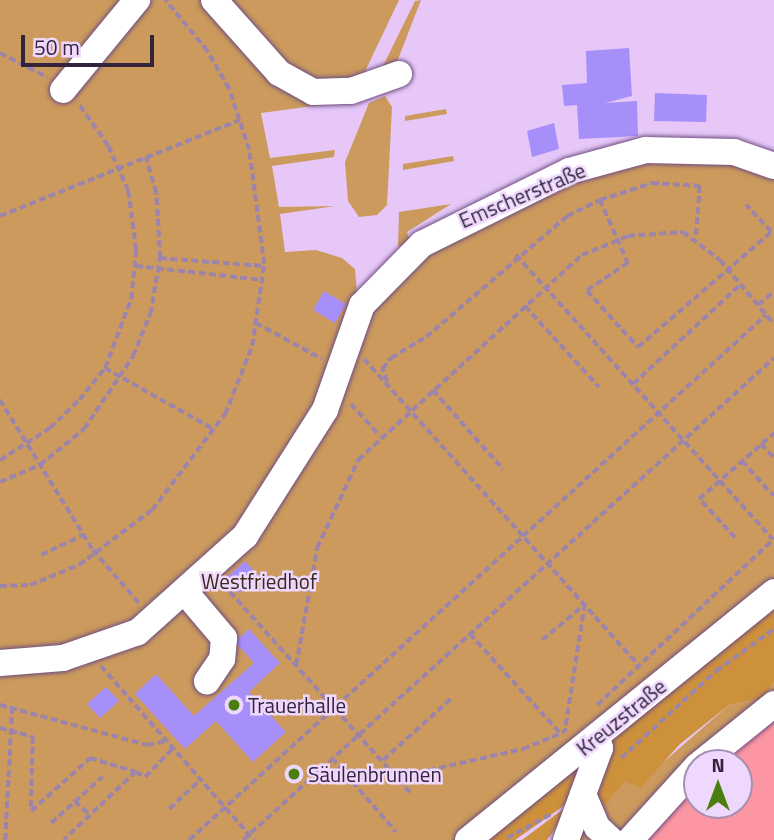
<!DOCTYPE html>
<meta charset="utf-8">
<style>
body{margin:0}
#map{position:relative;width:774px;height:840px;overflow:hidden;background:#e6c7f8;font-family:"Titillium Web",sans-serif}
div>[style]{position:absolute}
.green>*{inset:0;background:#cb9a5c}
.forest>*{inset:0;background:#cd913c}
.water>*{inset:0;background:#fd96a3}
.building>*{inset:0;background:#a78ffa}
.path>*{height:3.5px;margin-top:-1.75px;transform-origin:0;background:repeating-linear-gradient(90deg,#9c84aa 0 7px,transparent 0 10.5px)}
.roads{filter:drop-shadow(0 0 2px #6f4d82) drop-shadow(0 0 2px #6f4d82)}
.minor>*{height:26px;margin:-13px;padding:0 13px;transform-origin:13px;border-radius:13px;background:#fff}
.dots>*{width:19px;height:19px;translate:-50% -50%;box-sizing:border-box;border:4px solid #efd8fd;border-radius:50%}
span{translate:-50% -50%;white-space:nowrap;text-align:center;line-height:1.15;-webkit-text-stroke:5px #efd8fd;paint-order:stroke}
.street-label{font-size:21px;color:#33243c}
.park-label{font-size:21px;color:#382a17}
.poi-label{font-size:21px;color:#33243c}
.left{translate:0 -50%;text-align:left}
.north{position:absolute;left:683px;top:749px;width:70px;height:70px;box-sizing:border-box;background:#efd8fd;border:2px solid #a490b0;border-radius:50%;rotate:0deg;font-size:19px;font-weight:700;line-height:28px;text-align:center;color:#33243c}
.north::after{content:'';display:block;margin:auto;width:24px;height:32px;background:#4b7e0f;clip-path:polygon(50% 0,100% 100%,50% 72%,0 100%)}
.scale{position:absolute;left:21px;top:35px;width:133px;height:32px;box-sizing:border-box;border:4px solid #33243c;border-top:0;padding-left:9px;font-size:21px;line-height:24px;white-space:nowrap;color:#33243c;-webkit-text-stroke:5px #efd8fd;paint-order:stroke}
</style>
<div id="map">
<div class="green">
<i style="clip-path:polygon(0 0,399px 0,351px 101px,261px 113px,270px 158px,335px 150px,334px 157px,272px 166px,279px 207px,335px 206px,280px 214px,285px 252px,316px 250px,342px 258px,355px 269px,358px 305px,365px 311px,460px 226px,647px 154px,734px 157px,774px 175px,774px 582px,455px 840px,0 840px)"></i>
<i style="clip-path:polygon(421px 0,395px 67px,381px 70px,415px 1px)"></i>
<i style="clip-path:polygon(385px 96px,392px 107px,387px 205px,377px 215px,359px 217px,348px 201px,345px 162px,369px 103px)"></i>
<i style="clip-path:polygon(446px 109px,447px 114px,405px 121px,405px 116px)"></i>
<i style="clip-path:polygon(453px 156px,454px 161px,403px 170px,403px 164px)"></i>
<i style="clip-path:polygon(451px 204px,407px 232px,411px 244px,398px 246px,399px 212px)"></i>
<i style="clip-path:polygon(774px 682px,774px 700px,636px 840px,571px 840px,625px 782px,644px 779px,729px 705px,764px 698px)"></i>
</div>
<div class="forest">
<i style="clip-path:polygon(774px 602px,774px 682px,764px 698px,729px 705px,680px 744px,641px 787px,625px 782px,601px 809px,588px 793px,605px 746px)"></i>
<i style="clip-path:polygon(583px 752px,579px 795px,515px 840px,478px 840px)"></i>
<i style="clip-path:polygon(575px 801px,547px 840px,522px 840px,558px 813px)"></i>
</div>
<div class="water">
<i style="clip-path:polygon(774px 708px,774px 840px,636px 840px,697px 770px,697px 805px,739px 805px,739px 763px,706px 763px)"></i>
</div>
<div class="building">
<i style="clip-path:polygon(629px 48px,632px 96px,605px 103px,637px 101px,638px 136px,579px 139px,577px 105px,564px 106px,562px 85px,587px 83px,586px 51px)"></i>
<i style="clip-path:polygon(655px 93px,707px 95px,706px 122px,654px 121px)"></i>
<i style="clip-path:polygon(554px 123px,559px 149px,532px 157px,527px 131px)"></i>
<i style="clip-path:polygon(324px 291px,346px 304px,335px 323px,313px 310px)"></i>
<i style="clip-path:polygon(245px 561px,258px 575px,239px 593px,226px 578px)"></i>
<i style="clip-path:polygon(249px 629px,280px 663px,249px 692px,286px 732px,253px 762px,216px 721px,185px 749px,135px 694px,156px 674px,194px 716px,254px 663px,235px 642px)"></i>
<i style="clip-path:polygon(106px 687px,119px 701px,100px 718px,87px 704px)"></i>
</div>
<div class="path">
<i style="left:0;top:53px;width:53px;rotate:27.1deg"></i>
<i style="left:600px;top:200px;width:69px;rotate:66deg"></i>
<i style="left:628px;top:263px;width:50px;rotate:145.7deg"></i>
<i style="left:587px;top:291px;width:76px;rotate:47.7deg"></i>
<i style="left:638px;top:347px;width:176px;rotate:-40.8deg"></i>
<i style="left:771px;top:232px;width:37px;rotate:-133deg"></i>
<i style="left:0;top:216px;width:258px;rotate:-21.8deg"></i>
<i style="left:516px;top:255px;width:383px;rotate:47.9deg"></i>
<i style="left:160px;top:258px;width:104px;rotate:4.4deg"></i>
<i style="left:136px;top:266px;width:127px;rotate:6.3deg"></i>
<i style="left:758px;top:305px;width:21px;rotate:-41deg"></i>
<i style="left:525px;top:306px;width:110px;rotate:47.6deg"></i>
<i style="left:256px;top:323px;width:75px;rotate:28.6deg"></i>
<i style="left:364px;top:359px;width:411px;rotate:48.1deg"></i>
<i style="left:105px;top:368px;width:126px;rotate:29.4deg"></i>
<i style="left:387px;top:382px;width:14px;rotate:-111deg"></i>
<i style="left:382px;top:369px;width:14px;rotate:-51deg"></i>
<i style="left:391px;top:358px;width:41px;rotate:-31deg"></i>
<i style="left:426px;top:337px;width:186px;rotate:-40.6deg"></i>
<i style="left:567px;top:216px;width:37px;rotate:-26deg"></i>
<i style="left:600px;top:200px;width:55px;rotate:-18.1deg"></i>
<i style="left:652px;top:183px;width:48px;rotate:3.6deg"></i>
<i style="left:700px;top:186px;width:52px;rotate:94.4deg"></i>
<i style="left:633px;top:384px;width:147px;rotate:-42.8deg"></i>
<i style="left:433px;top:390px;width:106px;rotate:48.5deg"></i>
<i style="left:0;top:400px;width:176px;rotate:58.2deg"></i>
<i style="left:93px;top:550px;width:72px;rotate:49deg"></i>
<i style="left:351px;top:404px;width:43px;rotate:47.8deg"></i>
<i style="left:761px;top:444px;width:19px;rotate:47deg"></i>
<i style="left:0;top:460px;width:59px;rotate:-32.6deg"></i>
<i style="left:50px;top:428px;width:40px;rotate:-44deg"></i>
<i style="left:79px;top:400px;width:41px;rotate:-50.9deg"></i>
<i style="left:105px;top:368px;width:74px;rotate:-69.4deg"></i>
<i style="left:131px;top:299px;width:49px;rotate:-84.2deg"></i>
<i style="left:136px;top:250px;width:60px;rotate:-97.7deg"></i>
<i style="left:128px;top:191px;width:49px;rotate:-114deg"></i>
<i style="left:108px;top:146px;width:50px;rotate:-125.3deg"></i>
<i style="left:742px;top:461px;width:47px;rotate:47.6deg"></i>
<i style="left:0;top:482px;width:43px;rotate:-23deg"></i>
<i style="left:40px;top:465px;width:57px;rotate:-39.3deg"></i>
<i style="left:84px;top:429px;width:88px;rotate:-56.1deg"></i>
<i style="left:133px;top:356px;width:45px;rotate:-68deg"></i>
<i style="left:150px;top:314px;width:57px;rotate:-79.9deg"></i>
<i style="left:160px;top:258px;width:65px;rotate:-93.5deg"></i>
<i style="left:156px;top:193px;width:37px;rotate:-106deg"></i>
<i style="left:735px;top:538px;width:53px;rotate:-132.7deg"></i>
<i style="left:699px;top:499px;width:100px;rotate:-41.3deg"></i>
<i style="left:41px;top:555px;width:47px;rotate:-25.5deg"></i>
<i style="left:223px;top:584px;width:283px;rotate:48.1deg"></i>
<i style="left:0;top:586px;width:30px;rotate:-2deg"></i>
<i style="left:30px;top:585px;width:53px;rotate:-22.2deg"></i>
<i style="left:79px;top:565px;width:91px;rotate:-37deg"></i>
<i style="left:152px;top:510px;width:121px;rotate:-52.8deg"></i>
<i style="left:225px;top:414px;width:73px;rotate:-68.3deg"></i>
<i style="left:252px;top:346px;width:83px;rotate:-81.7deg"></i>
<i style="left:264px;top:264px;width:115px;rotate:-97.5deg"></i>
<i style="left:249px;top:150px;width:64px;rotate:-108.2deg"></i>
<i style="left:229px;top:89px;width:44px;rotate:-120.1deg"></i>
<i style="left:207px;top:51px;width:66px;rotate:-129.5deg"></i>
<i style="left:470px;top:634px;width:135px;rotate:47.7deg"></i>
<i style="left:542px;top:640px;width:56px;rotate:-39.9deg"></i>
<i style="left:585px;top:604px;width:130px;rotate:98.9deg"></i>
<i style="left:296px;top:665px;width:119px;rotate:-79.8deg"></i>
<i style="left:317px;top:548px;width:97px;rotate:-65deg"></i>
<i style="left:358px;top:460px;width:304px;rotate:-42.5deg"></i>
<i style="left:582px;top:255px;width:50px;rotate:-22.4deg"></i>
<i style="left:628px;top:236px;width:55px;rotate:-4.2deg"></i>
<i style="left:683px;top:232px;width:46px;rotate:37.1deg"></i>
<i style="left:720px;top:260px;width:84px;rotate:49.8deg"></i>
<i style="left:101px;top:666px;width:232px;rotate:48.7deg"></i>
<i style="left:0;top:705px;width:152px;rotate:15.2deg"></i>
<i style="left:147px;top:745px;width:19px;rotate:-12deg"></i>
<i style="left:597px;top:705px;width:243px;rotate:-43.2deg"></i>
<i style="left:0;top:728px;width:34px;rotate:15deg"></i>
<i style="left:33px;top:737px;width:74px;rotate:91.5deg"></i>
<i style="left:31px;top:811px;width:79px;rotate:-41.9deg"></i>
<i style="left:90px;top:758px;width:48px;rotate:16.9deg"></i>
<i style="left:136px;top:772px;width:99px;rotate:136.6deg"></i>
<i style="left:332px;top:758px;width:98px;rotate:49.1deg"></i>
<i style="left:621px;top:758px;width:129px;rotate:-42.5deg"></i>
<i style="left:716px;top:671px;width:72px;rotate:-35.9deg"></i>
<i style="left:383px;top:760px;width:94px;rotate:-42deg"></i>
<i style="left:136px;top:772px;width:10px;rotate:29deg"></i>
<i style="left:145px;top:777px;width:39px;rotate:-46deg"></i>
<i style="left:398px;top:777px;width:128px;rotate:-12.6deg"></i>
<i style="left:523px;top:749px;width:44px;rotate:-22.5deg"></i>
<i style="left:75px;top:801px;width:21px;rotate:43deg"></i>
<i style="left:169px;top:809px;width:42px;rotate:-43.1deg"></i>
<i style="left:51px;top:823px;width:69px;rotate:-42deg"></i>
<i style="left:507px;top:838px;width:52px;rotate:-28.5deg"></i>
<i style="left:5px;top:840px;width:132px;rotate:-87deg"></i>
<i style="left:189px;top:840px;width:780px;rotate:-42.3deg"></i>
<i style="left:243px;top:840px;width:717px;rotate:-42.23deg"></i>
</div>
<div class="roads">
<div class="minor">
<i style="left:214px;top:0;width:98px;rotate:48.3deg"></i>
<i style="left:279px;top:73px;width:39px;rotate:29deg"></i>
<i style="left:313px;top:92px;width:38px;rotate:-2deg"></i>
<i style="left:351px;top:91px;width:51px;rotate:-19.5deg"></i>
<i style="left:63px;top:90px;width:117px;rotate:-50.6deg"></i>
<i style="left:186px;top:593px;width:59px;rotate:49.8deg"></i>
<i style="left:224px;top:638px;width:21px;rotate:95deg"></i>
<i style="left:222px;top:659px;width:27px;rotate:124deg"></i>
<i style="left:0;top:663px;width:63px;rotate:-4.5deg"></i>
<i style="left:63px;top:658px;width:79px;rotate:-19.1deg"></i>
<i style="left:138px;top:632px;width:144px;rotate:-41.9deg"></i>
<i style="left:245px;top:536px;width:149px;rotate:-57.6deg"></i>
<i style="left:325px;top:410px;width:111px;rotate:-70.6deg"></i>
<i style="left:362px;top:305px;width:86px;rotate:-45.5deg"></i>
<i style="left:422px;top:244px;width:164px;rotate:-26.4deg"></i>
<i style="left:569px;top:171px;width:80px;rotate:-15.3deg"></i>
<i style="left:646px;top:150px;width:88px;rotate:1.3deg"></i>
<i style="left:734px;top:152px;width:42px;rotate:19.3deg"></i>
<i style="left:701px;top:763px;width:94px;rotate:-38.9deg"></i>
<i style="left:583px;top:794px;width:36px;rotate:67deg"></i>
<i style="left:597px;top:827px;width:19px;rotate:43deg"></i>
<i style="left:468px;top:840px;width:394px;rotate:-39deg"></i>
<i style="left:566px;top:840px;width:98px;rotate:-69.7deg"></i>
<i style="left:600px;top:748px;width:11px;rotate:-105deg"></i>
<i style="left:630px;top:840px;width:100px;rotate:-47.8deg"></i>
</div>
</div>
<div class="dots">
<i style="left:234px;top:705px;background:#4b7e0f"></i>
<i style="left:294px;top:774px;background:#4b7e0f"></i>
</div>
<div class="street-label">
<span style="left:522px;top:195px;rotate:-23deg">Emscherstraße</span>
<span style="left:621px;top:717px;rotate:-39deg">Kreuzstraße</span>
</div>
<div class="park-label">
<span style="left:259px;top:581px">Westfriedhof</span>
</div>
<div class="poi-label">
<span class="left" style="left:248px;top:705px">Trauerhalle</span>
<span class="left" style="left:308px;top:774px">Säulenbrunnen</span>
</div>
<div class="north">N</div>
<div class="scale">50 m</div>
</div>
